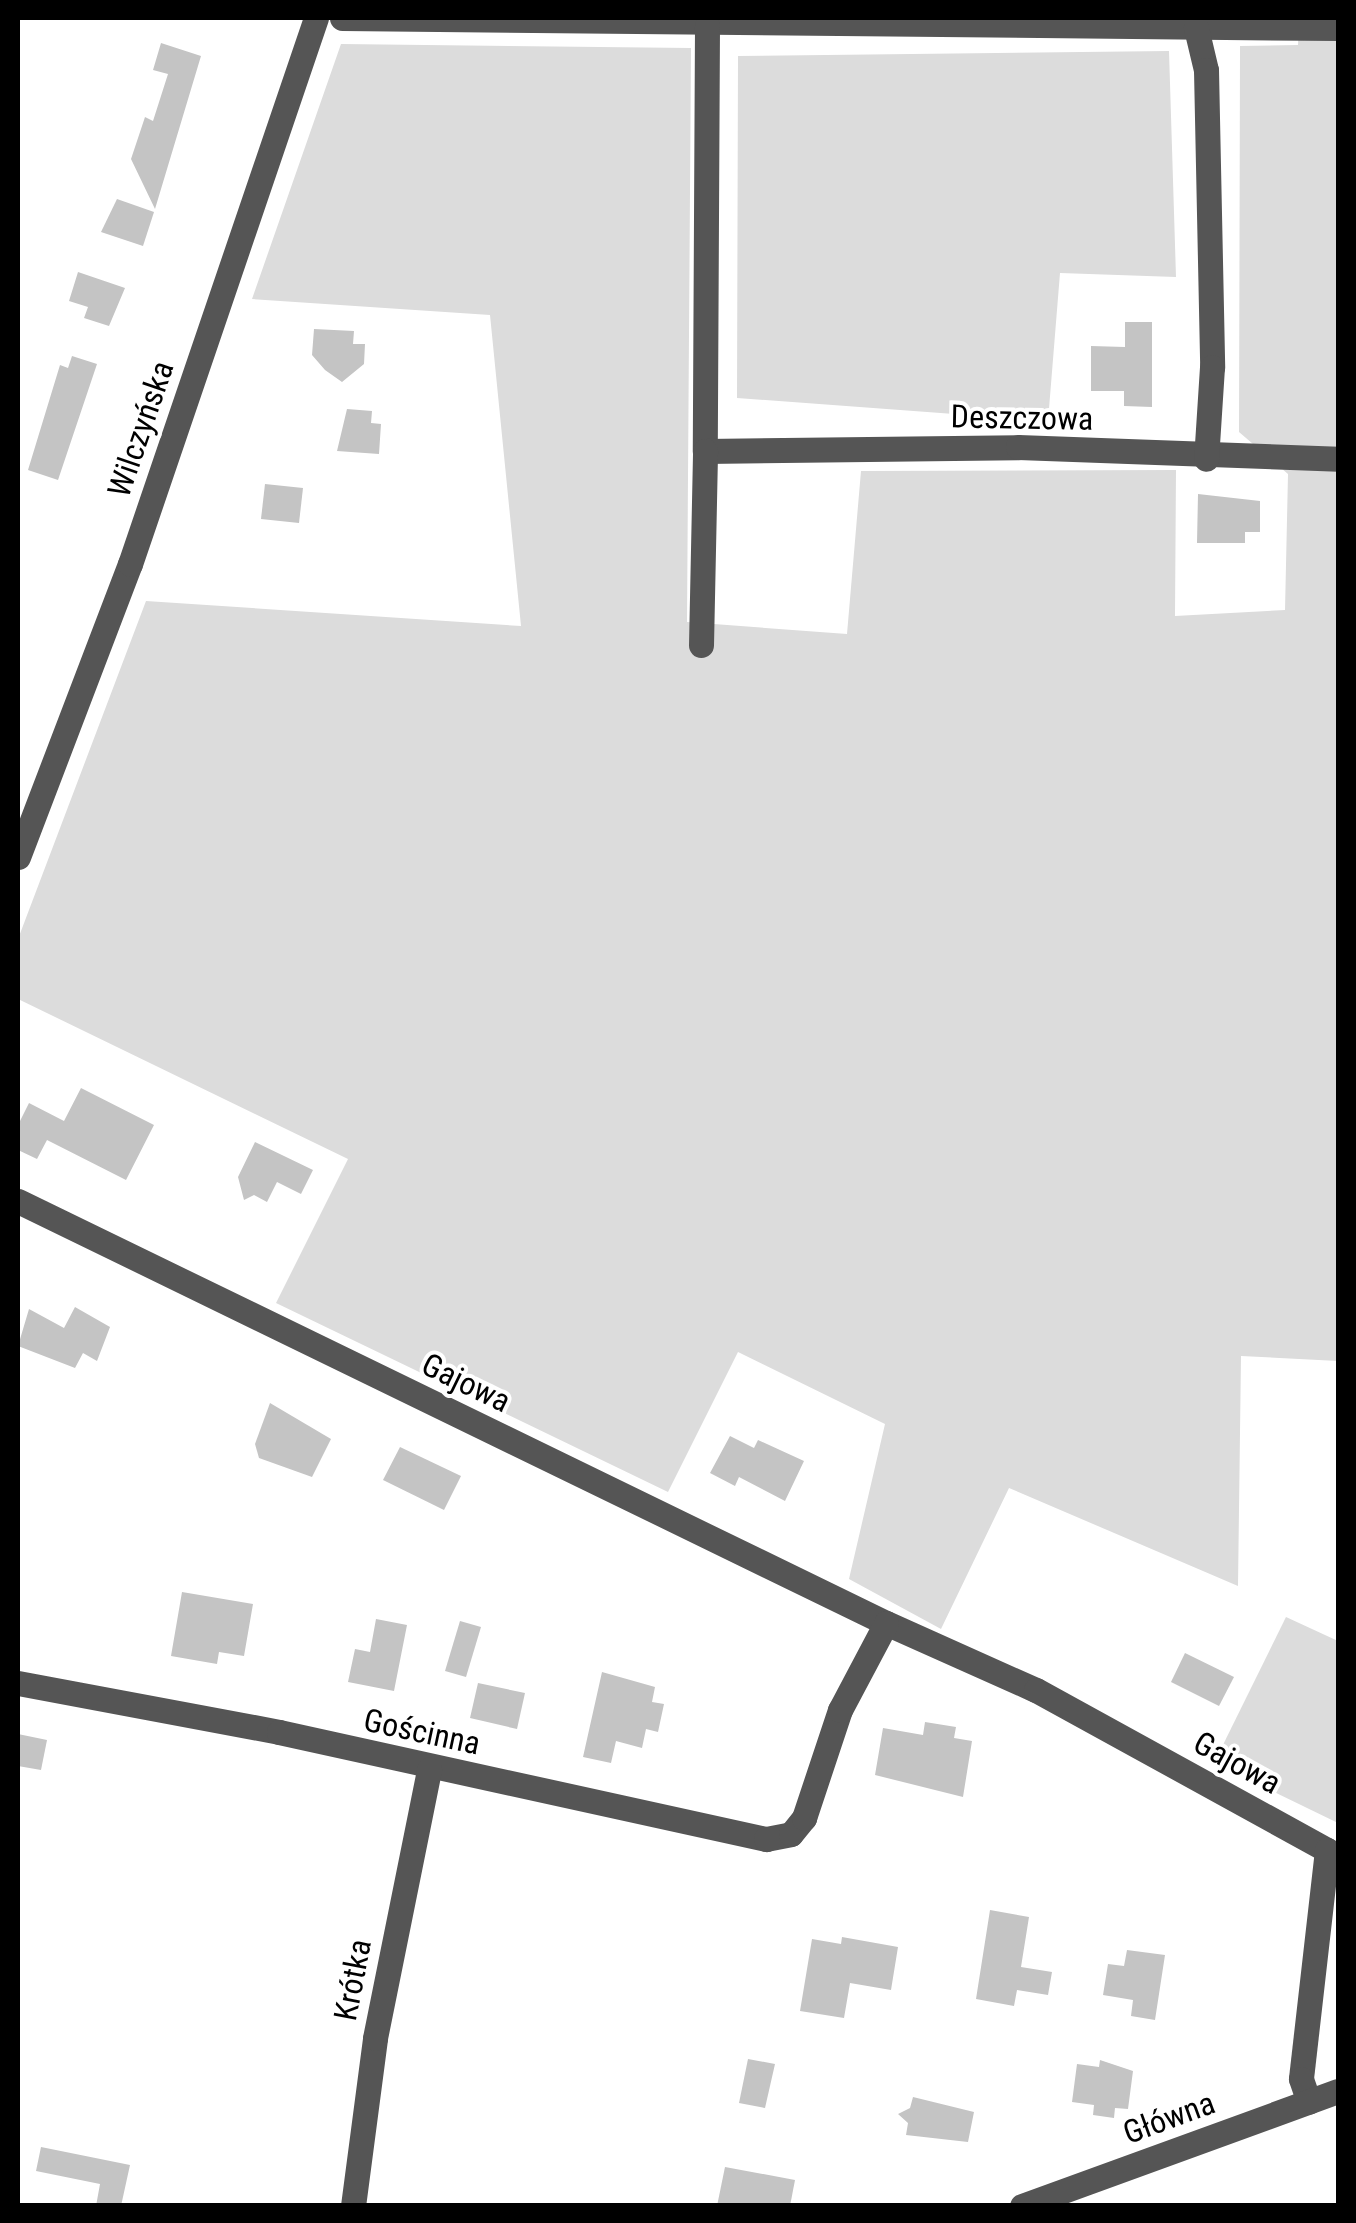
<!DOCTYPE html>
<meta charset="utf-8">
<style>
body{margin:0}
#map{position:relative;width:1356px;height:2223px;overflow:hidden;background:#fff;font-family:"Roboto Condensed",sans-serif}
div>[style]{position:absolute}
.green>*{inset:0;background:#dcdcdc}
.building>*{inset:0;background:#c4c4c4}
.minor>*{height:25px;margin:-12.5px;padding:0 12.5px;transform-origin:12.5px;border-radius:12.5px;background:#555}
span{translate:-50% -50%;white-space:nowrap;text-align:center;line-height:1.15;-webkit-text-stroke:8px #fff;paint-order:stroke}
.street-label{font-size:32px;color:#000}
.frame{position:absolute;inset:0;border:20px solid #000;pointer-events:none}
</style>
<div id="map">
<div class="green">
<i style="clip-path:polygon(1299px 18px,1338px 18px,1338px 1361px,1241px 1356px,1238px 1586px,1009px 1488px,941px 1629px,849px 1579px,885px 1424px,738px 1352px,668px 1492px,276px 1303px,348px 1159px,18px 999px,18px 939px,146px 601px,521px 626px,490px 315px,252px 299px,341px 44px,691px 48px,687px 622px,847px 634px,861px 471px,1176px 470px,1175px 616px,1285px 610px,1288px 474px,1239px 432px,1240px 46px,1298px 45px)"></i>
<i style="clip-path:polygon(1169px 51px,1176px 277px,1060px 273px,1048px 421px,737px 398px,738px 56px)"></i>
<i style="clip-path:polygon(1286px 1617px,1338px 1641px,1338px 1823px,1214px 1763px)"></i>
</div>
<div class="building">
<i style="clip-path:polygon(161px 43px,201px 56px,155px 209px,131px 159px,145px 117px,153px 121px,168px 74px,153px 70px)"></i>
<i style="clip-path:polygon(117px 199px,154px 212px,143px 246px,101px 232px)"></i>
<i style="clip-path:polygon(78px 272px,125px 288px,109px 326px,84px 318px,88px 307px,69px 301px)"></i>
<i style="clip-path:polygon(1125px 322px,1152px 322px,1152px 407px,1124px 406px,1124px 391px,1091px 391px,1091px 346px,1125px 347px)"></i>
<i style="clip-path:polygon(314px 329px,354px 331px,353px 344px,365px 344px,364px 364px,342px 382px,325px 370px,312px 355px)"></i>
<i style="clip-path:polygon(72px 356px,97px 364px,58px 480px,28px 470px,60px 365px,68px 368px)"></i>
<i style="clip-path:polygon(347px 409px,372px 411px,371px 423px,381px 424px,379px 454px,337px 451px)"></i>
<i style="clip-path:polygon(265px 484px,303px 488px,299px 523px,261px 519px)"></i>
<i style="clip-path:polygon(1198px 494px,1260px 501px,1260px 532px,1245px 532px,1245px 543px,1197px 543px)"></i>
<i style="clip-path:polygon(81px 1088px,154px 1125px,126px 1180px,47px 1140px,37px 1159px,18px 1150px,18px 1125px,29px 1103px,64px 1121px)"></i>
<i style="clip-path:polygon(255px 1142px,313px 1170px,301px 1194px,277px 1182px,267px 1202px,254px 1195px,244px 1200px,238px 1177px)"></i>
<i style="clip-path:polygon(75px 1307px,110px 1327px,97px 1361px,83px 1353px,75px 1368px,18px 1346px,29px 1309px,64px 1328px)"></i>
<i style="clip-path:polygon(270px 1403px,331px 1439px,312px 1477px,259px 1458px,255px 1444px)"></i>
<i style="clip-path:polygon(730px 1436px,754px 1448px,758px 1440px,804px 1461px,785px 1501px,739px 1477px,735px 1486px,710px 1473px)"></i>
<i style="clip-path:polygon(400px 1447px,461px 1476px,444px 1510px,383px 1480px)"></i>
<i style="clip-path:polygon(182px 1592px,253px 1604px,244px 1656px,219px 1652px,217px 1664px,171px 1656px)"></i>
<i style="clip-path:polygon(376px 1619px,407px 1625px,394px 1691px,348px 1682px,355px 1649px,370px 1652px)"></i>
<i style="clip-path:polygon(460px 1621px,481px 1627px,466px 1677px,445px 1671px)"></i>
<i style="clip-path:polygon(1185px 1653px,1234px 1677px,1219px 1706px,1171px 1682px)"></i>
<i style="clip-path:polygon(602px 1672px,655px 1687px,652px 1702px,664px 1704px,658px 1732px,646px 1729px,642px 1748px,616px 1741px,611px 1763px,583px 1757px)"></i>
<i style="clip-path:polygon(478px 1683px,525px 1693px,517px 1729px,470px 1718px)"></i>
<i style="clip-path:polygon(925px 1722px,956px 1727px,954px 1738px,972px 1741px,963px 1797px,875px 1775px,883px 1728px,923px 1735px)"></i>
<i style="clip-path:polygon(18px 1734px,47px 1740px,41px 1770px,18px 1766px)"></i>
<i style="clip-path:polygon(990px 1910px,1029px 1917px,1021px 1967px,1052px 1972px,1048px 1995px,1017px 1990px,1014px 2006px,976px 1999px)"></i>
<i style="clip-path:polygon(842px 1937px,898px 1947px,891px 1990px,850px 1983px,844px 2018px,800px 2011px,812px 1939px,841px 1944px)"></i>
<i style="clip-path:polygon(1127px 1950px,1165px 1955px,1155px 2020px,1131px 2016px,1133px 2000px,1103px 1995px,1108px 1964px,1124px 1966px)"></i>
<i style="clip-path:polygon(748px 2059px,775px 2064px,765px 2108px,739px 2103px)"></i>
<i style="clip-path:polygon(1100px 2060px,1133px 2071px,1128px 2109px,1115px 2108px,1114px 2118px,1093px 2115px,1094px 2105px,1072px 2102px,1077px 2064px,1099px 2067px)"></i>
<i style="clip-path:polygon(913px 2097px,974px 2112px,968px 2142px,906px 2135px,908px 2123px,898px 2114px,910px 2108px)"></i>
<i style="clip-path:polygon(41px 2147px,130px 2165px,121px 2206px,96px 2206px,100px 2184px,36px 2171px)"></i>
<i style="clip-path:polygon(725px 2167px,795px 2180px,790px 2206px,717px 2206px)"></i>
</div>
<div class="minor">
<i style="left:342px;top:18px;width:996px;rotate:0.58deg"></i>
<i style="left:707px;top:26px;width:425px;rotate:90.3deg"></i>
<i style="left:705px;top:451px;width:313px;rotate:-0.7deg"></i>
<i style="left:1018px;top:447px;width:320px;rotate:2.1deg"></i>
<i style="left:1196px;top:28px;width:43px;rotate:76.6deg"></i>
<i style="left:1206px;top:70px;width:297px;rotate:88.8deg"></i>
<i style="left:1212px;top:367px;width:92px;rotate:93.7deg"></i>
<i style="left:701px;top:645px;width:194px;rotate:-88.8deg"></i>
<i style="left:18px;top:857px;width:314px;rotate:-69.1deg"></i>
<i style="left:130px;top:564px;width:577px;rotate:-71.19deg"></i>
<i style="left:18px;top:1201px;width:965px;rotate:25.93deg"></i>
<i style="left:886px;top:1623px;width:164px;rotate:24.1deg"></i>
<i style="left:1036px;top:1690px;width:332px;rotate:28.8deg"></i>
<i style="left:1327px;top:1850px;width:230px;rotate:96.5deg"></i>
<i style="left:1301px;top:2079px;width:24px;rotate:71deg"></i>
<i style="left:18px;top:1683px;width:266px;rotate:10.6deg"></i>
<i style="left:279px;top:1732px;width:499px;rotate:12.4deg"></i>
<i style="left:766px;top:1839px;width:25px;rotate:-11deg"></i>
<i style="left:791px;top:1834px;width:21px;rotate:-51deg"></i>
<i style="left:804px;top:1818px;width:114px;rotate:-71.6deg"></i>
<i style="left:840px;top:1710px;width:98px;rotate:-62.1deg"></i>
<i style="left:353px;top:2206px;width:169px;rotate:-82.5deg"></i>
<i style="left:375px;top:2038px;width:274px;rotate:-78.6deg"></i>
<i style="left:1022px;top:2206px;width:336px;rotate:-20deg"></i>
</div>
<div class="street-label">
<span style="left:1022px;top:418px;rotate:1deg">Deszczowa</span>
<span style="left:141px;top:429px;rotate:-71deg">Wilczyńska</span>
<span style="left:466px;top:1383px;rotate:26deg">Gajowa</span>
<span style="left:422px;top:1732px;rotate:12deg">Gościnna</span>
<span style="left:1237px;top:1763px;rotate:29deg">Gajowa</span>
<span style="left:353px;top:1980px;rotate:-79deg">Krótka</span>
<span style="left:1169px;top:2118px;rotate:-20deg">Główna</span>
</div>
<div class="frame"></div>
</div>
